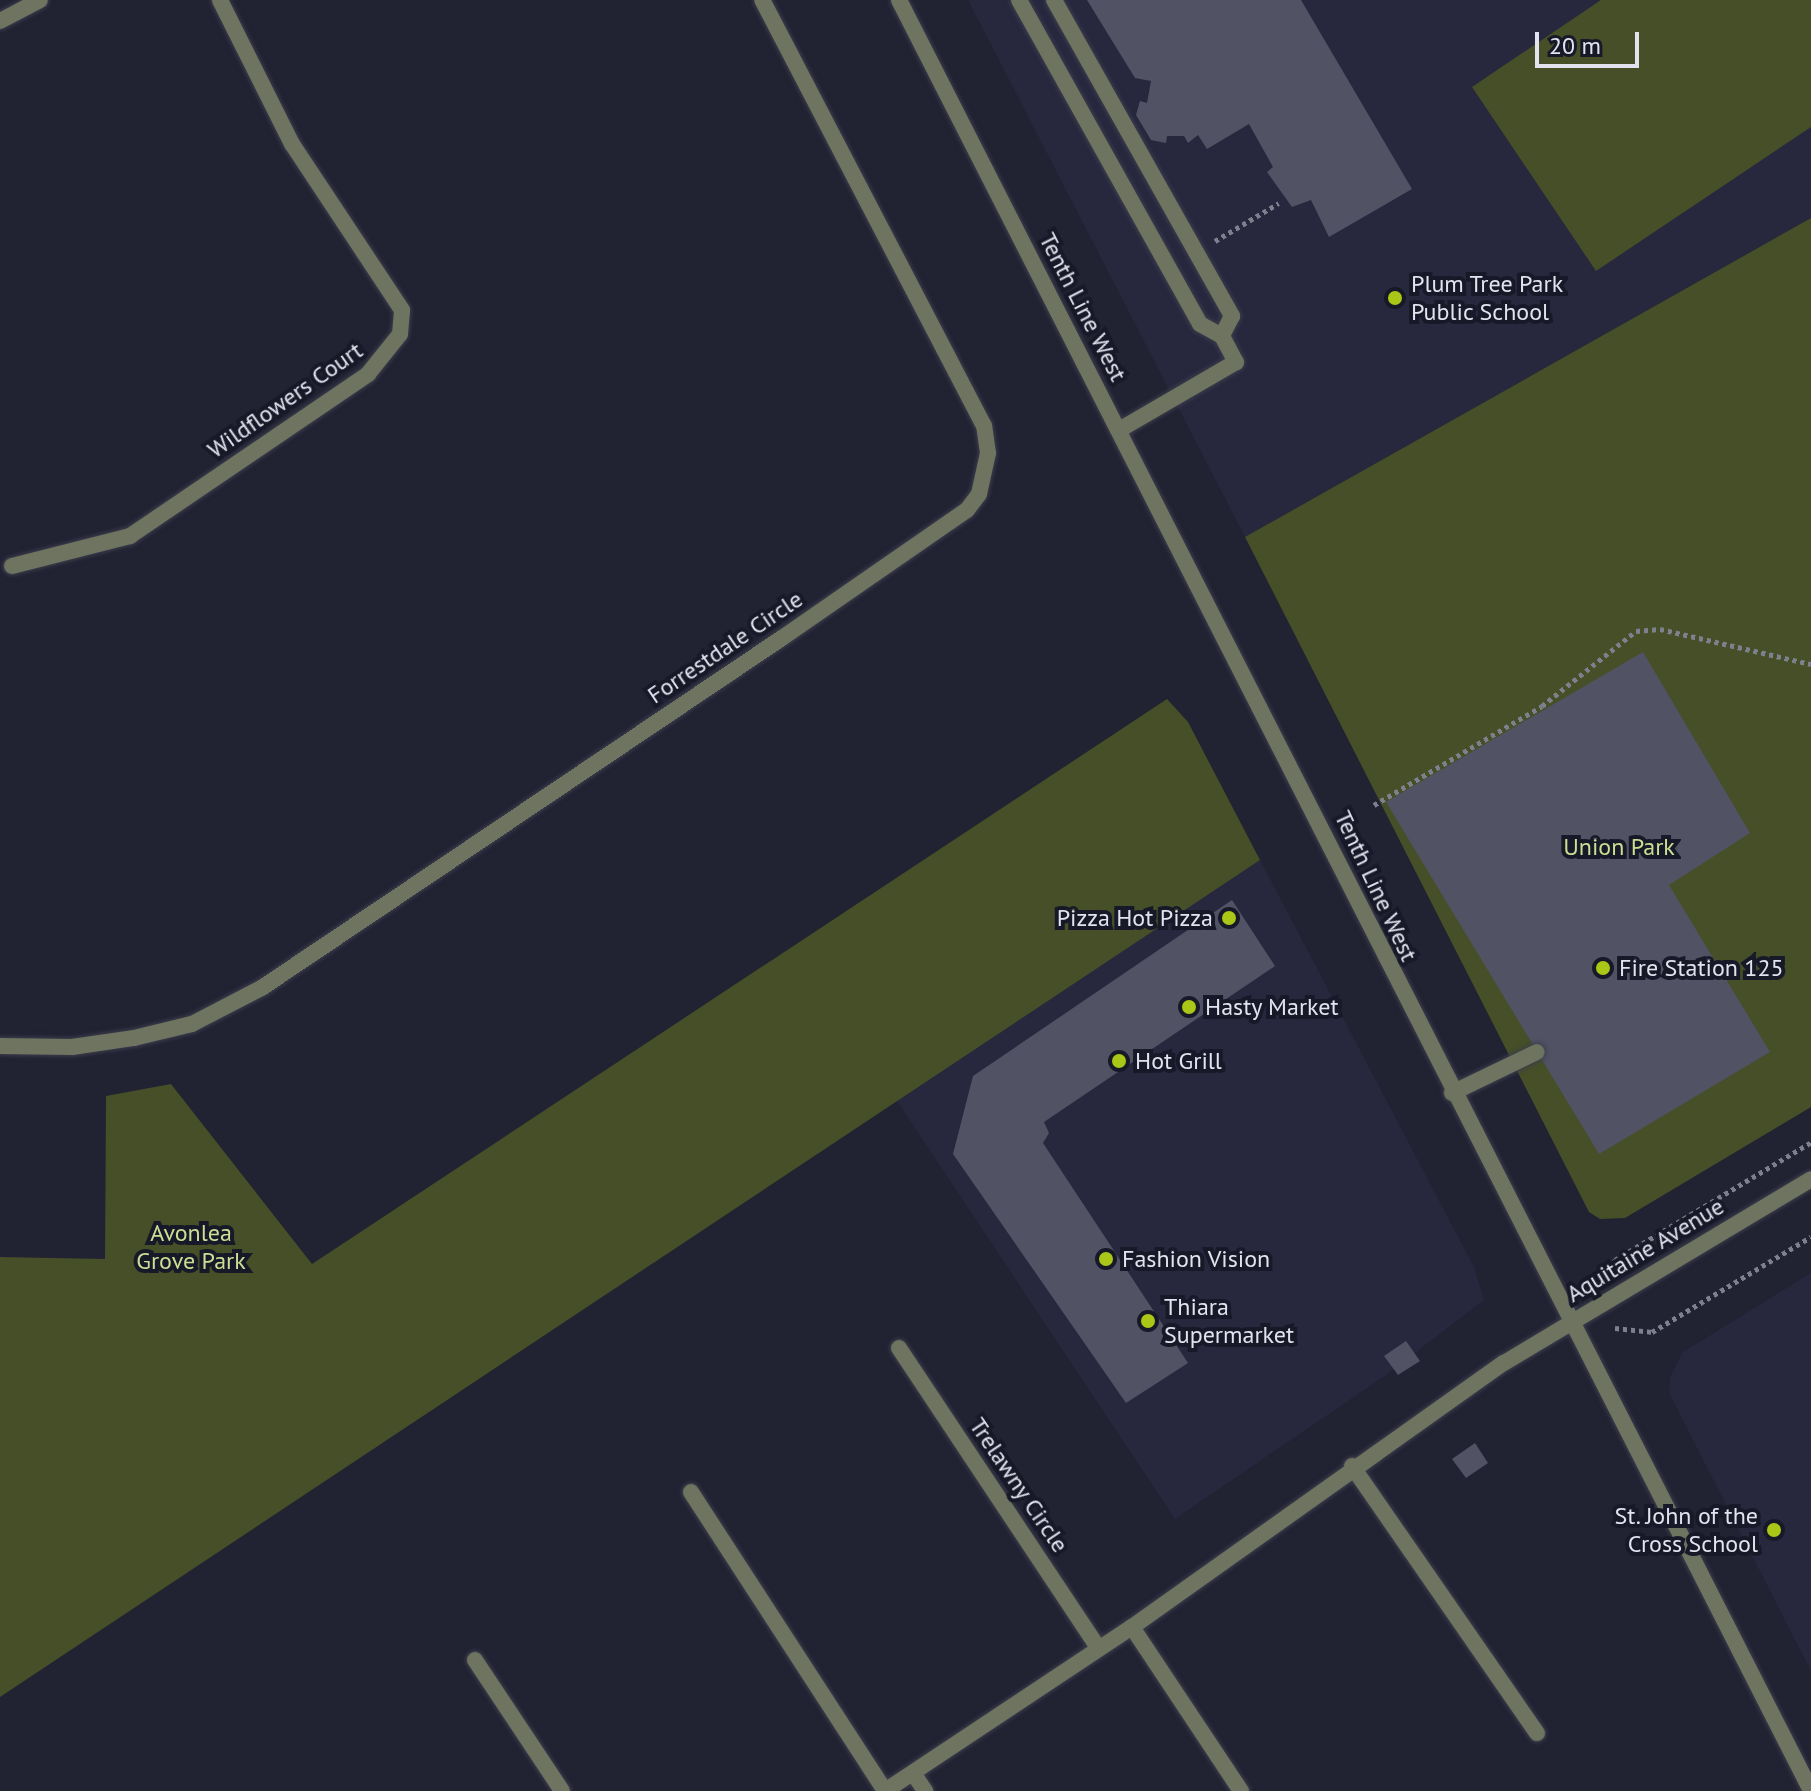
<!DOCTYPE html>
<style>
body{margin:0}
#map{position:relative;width:1811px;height:1791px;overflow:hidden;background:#212232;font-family:"PT Sans",sans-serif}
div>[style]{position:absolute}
.built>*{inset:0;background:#27283e}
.green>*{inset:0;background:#464f27}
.building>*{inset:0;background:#515264}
.path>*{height:5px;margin-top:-2.5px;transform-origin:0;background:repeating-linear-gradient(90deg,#7f808d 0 4px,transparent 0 8px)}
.roads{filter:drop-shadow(0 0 2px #3c3d4c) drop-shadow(0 0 2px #3c3d4c)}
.service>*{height:16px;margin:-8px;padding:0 8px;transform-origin:8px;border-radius:8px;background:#6e7460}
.minor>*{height:16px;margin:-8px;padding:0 8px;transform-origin:8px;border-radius:8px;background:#6e7460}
.tertiary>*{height:16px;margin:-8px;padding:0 8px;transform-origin:8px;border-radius:8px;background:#6e7460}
.dots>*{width:22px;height:22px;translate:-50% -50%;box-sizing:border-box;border:4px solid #181928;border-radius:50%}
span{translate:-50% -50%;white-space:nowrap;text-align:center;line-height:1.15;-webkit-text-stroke:8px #181928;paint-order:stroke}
.poi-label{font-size:24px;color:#e2e3ee}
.left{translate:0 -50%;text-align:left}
.right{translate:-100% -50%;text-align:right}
.street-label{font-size:24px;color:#e2e3ee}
.park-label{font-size:24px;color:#ccde94}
.scale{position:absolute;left:1535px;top:32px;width:104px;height:36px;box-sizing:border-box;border:4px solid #e2e3ee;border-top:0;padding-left:10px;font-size:24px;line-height:28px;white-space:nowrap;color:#e2e3ee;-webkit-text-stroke:6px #181928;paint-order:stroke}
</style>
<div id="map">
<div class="built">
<i style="clip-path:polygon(968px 0,1811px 0,1811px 218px,1245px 537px)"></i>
<i style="clip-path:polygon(1260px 860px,1474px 1267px,1484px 1300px,1386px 1375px,1175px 1519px,895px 1098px)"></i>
<i style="clip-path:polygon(1811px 1273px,1811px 1671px,1669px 1393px,1670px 1377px,1683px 1352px)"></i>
</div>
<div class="green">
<i style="clip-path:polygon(1601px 0,1811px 0,1811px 127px,1596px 271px,1472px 87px)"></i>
<i style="clip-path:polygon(1811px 218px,1811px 1107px,1625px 1218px,1600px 1219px,1589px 1212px,1245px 537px)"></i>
<i style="clip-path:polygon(1167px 699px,1188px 722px,1260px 860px,0 1697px,0 1257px,105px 1259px,106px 1096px,171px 1084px,312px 1264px)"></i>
</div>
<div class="building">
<i style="clip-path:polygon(1087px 0,1301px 0,1412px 189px,1329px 237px,1311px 200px,1292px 207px,1267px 172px,1273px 167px,1249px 124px,1207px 149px,1198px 135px,1188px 143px,1184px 136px,1167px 136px,1166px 143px,1151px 140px,1136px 115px,1140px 101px,1147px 103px,1151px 81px,1135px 78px)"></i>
<i style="clip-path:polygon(1643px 652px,1750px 833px,1669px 885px,1770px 1052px,1599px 1154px,1386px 802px)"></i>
<i style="clip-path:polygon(1232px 900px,1275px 966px,1044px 1122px,1049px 1133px,1043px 1143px,1188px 1363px,1126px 1403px,953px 1154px,973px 1076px)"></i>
<i style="clip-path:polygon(1406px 1341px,1420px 1361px,1398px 1375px,1384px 1356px)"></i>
<i style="clip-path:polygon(1475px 1443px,1488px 1463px,1466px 1478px,1452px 1459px)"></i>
</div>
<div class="path">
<i style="left:1215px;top:241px;width:74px;rotate:-30.7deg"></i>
<i style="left:1374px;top:805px;width:195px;rotate:-30.5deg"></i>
<i style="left:1542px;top:706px;width:120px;rotate:-38.6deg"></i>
<i style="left:1636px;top:631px;width:24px;rotate:-5deg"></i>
<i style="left:1660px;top:629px;width:155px;rotate:13.1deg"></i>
<i style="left:1609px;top:1269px;width:11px;rotate:-56deg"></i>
<i style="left:1615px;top:1260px;width:229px;rotate:-31deg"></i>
<i style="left:1615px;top:1328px;width:37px;rotate:6deg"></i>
<i style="left:1652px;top:1332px;width:185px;rotate:-30.9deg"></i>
</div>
<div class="roads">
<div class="service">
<i style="left:1019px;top:0;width:371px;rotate:60.8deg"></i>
<i style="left:1200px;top:324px;width:25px;rotate:29deg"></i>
<i style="left:1054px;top:0;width:363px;rotate:60.6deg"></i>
<i style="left:1232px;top:316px;width:22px;rotate:117deg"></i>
<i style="left:1222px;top:336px;width:30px;rotate:62deg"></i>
<i style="left:1236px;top:362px;width:135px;rotate:149.8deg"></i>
<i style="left:1452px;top:1093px;width:94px;rotate:-25.8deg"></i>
</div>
<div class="minor">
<i style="left:0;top:21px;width:45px;rotate:-27.7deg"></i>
<i style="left:12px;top:566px;width:122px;rotate:-14.3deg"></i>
<i style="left:130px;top:536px;width:288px;rotate:-34.2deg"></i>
<i style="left:368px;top:374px;width:51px;rotate:-51.3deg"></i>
<i style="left:400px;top:334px;width:24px;rotate:-85deg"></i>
<i style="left:402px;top:310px;width:199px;rotate:-123.5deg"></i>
<i style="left:292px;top:144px;width:161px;rotate:-116.6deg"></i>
<i style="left:0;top:1046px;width:72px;rotate:0.8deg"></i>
<i style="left:72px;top:1047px;width:63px;rotate:-8.3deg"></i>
<i style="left:134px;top:1038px;width:60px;rotate:-13.6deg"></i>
<i style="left:192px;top:1024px;width:80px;rotate:-27.5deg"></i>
<i style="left:263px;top:987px;width:625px;rotate:-33.92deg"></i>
<i style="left:782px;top:638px;width:225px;rotate:-34.7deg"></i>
<i style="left:967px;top:510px;width:20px;rotate:-53deg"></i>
<i style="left:979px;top:494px;width:42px;rotate:-77.6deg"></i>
<i style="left:988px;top:453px;width:27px;rotate:-98deg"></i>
<i style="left:984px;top:426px;width:480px;rotate:-117.5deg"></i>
<i style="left:899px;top:1348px;width:360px;rotate:56.4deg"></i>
<i style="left:1352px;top:1466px;width:325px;rotate:55.3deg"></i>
<i style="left:691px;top:1492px;width:356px;rotate:57deg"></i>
<i style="left:1132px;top:1627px;width:197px;rotate:56.4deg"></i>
<i style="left:475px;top:1660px;width:157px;rotate:56.4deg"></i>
<i style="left:913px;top:1773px;width:22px;rotate:56deg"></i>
</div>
<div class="tertiary">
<i style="left:899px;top:0;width:2010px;rotate:63.01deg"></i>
<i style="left:885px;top:1791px;width:296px;rotate:-33.6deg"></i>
<i style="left:1132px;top:1627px;width:456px;rotate:-35.4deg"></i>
<i style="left:1504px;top:1363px;width:358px;rotate:-30.9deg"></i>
</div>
</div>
<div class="dots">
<i style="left:1395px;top:298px;background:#aac717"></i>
<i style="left:1229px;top:918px;background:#aac717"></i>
<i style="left:1603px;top:968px;background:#aac717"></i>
<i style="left:1189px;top:1007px;background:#aac717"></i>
<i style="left:1119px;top:1061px;background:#aac717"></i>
<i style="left:1106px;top:1259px;background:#aac717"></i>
<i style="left:1148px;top:1321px;background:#aac717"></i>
<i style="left:1774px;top:1530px;background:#aac717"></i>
</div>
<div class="poi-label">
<span class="left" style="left:1411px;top:298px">Plum Tree Park<br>Public School</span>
<span class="right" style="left:1213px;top:918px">Pizza Hot Pizza</span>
<span class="left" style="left:1619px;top:968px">Fire Station 125</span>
<span class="left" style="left:1205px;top:1007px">Hasty Market</span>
<span class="left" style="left:1135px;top:1061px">Hot Grill</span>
<span class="left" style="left:1122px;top:1259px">Fashion Vision</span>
<span class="left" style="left:1164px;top:1321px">Thiara<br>Supermarket</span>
<span class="right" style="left:1758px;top:1530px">St. John of the<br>Cross School</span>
</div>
<div class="street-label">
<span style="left:1083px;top:307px;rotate:63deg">Tenth Line West</span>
<span style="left:285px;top:400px;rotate:-35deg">Wildflowers Court</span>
<span style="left:725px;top:647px;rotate:-34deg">Forrestdale Circle</span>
<span style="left:1376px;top:886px;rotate:65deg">Tenth Line West</span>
<span style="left:1645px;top:1250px;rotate:-31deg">Aquitaine Avenue</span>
<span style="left:1019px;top:1485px;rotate:56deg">Trelawny Circle</span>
</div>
<div class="park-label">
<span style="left:1619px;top:847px">Union Park</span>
<span style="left:191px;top:1247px">Avonlea<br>Grove Park</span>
</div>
<div class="scale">20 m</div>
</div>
